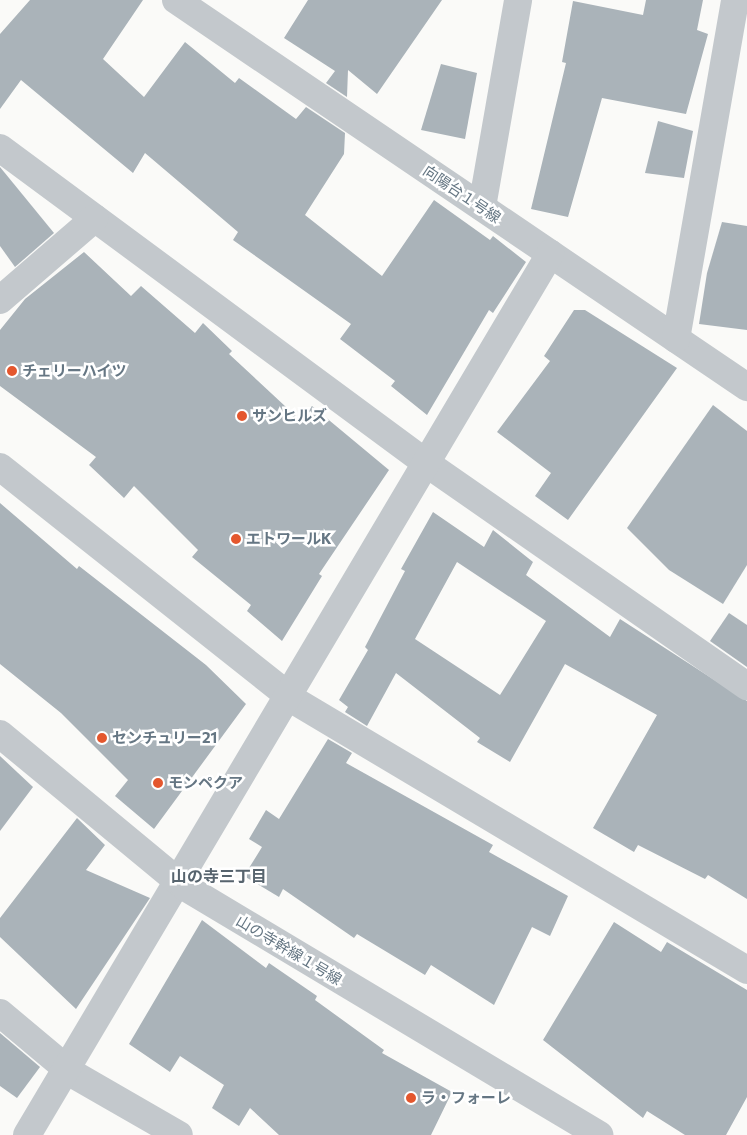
<!DOCTYPE html>
<meta charset="utf-8">
<style>
body{margin:0}
#map{position:relative;width:747px;height:1135px;overflow:hidden;background:#fafaf8;font-family:Commissioner,"Noto Sans JP",sans-serif}
div>[style]{position:absolute}
.building>*{inset:0;background:#aab3b9}
.minor>*{height:28px;margin:-14px;padding:0 14px;transform-origin:14px;border-radius:14px;background:#c3c8cc}
.tertiary>*{height:28px;margin:-14px;padding:0 14px;transform-origin:14px;border-radius:14px;background:#c3c8cc}
.dots>*{width:14px;height:14px;translate:-50% -50%;box-sizing:border-box;border:2px solid #fff;border-radius:50%}
span{translate:-50% -50%;white-space:nowrap;text-align:center;line-height:1.15;-webkit-text-stroke:5px #fff;paint-order:stroke}
.street-label{font-size:15px;color:#657683}
.poi-label{font-size:15px;color:#657683;font-weight:700}
.left{translate:0 -50%;text-align:left}
.neighbourhood-label{font-size:16px;color:#57646e;font-weight:700}
</style>
<div id="map">
<div class="building">
<i style="clip-path:polygon(30px 0,143px 0,103px 59px,144px 97px,185px 42px,235px 83px,239px 78px,296px 119px,306px 107px,345px 133px,344px 154px,305px 215px,382px 276px,434px 200px,490px 240px,493px 236px,526px 262px,493px 313px,489px 310px,427px 415px,391px 386px,395px 381px,340px 339px,351px 324px,233px 240px,238px 232px,145px 153px,133px 173px,21px 80px,0 109px,0 34px)"></i>
<i style="clip-path:polygon(308px 0,442px 0,377px 94px,348px 70px,347px 97px,326px 83px,335px 71px,284px 38px)"></i>
<i style="clip-path:polygon(646px 0,703px 0,697px 30px,708px 34px,686px 114px,602px 98px,568px 217px,531px 209px,566px 63px,562px 62px,573px 1px,643px 15px)"></i>
<i style="clip-path:polygon(441px 64px,477px 73px,465px 139px,421px 130px)"></i>
<i style="clip-path:polygon(658px 121px,693px 131px,684px 178px,645px 173px)"></i>
<i style="clip-path:polygon(0 167px,54px 233px,15px 267px,0 246px)"></i>
<i style="clip-path:polygon(722px 222px,747px 226px,747px 330px,699px 324px,707px 273px)"></i>
<i style="clip-path:polygon(84px 252px,131px 296px,141px 286px,195px 333px,203px 323px,232px 351px,229px 354px,300px 420px,312px 406px,389px 470px,319px 574px,322px 576px,282px 641px,247px 611px,251px 605px,192px 557px,198px 550px,134px 486px,124px 498px,89px 465px,96px 457px,0 386px,0 330px,25px 299px)"></i>
<i style="clip-path:polygon(574px 310px,585px 310px,677px 368px,568px 520px,535px 496px,551px 473px,497px 432px,550px 361px,544px 356px)"></i>
<i style="clip-path:polygon(713px 405px,747px 431px,747px 565px,723px 604px,669px 570px,627px 528px)"></i>
<i style="clip-path:polygon(0 503px,77px 569px,79px 566px,206px 665px,246px 704px,154px 829px,115px 796px,128px 780px,61px 713px,0 664px)"></i>
<i style="clip-path:polygon(evenodd,433px 512px,484px 547px,493px 530px,533px 562px,526px 575px,610px 637px,620px 619px,747px 701px,747px 899px,708px 875px,705px 879px,638px 845px,634px 852px,593px 828px,657px 715px,565px 664px,510px 762px,477px 742px,480px 738px,396px 673px,367px 726px,345px 712px,348px 707px,339px 700px,368px 650px,365px 647px,405px 571px,401px 569px,433px 512px,457px 562px,546px 621px,500px 695px,415px 639px,457px 562px)"></i>
<i style="clip-path:polygon(729px 613px,747px 625px,747px 667px,710px 641px)"></i>
<i style="clip-path:polygon(328px 739px,352px 753px,346px 763px,493px 845px,489px 852px,568px 896px,550px 936px,532px 927px,494px 1005px,431px 965px,425px 975px,357px 934px,354px 938px,283px 889px,279px 897px,244px 876px,262px 847px,249px 839px,266px 810px,279px 819px)"></i>
<i style="clip-path:polygon(0 756px,33px 787px,0 831px)"></i>
<i style="clip-path:polygon(77px 818px,105px 845px,86px 870px,150px 898px,76px 1009px,0 937px,0 918px)"></i>
<i style="clip-path:polygon(202px 920px,266px 968px,269px 963px,317px 996px,315px 1000px,384px 1050px,382px 1053px,452px 1092px,431px 1135px,279px 1135px,250px 1108px,239px 1126px,212px 1108px,224px 1085px,180px 1056px,170px 1072px,129px 1044px)"></i>
<i style="clip-path:polygon(614px 922px,661px 952px,667px 942px,747px 990px,747px 1097px,726px 1135px,685px 1135px,647px 1111px,643px 1118px,543px 1040px)"></i>
<i style="clip-path:polygon(0 1033px,40px 1067px,17px 1098px,0 1086px)"></i>
</div>
<div class="minor">
<i style="left:176px;top:0;width:690px;rotate:34.13deg"></i>
<i style="left:0;top:148px;width:530px;rotate:36.48deg"></i>
<i style="left:426px;top:463px;width:391px;rotate:34.8deg"></i>
<i style="left:482px;top:207px;width:210px;rotate:-80.1deg"></i>
<i style="left:0;top:300px;width:125px;rotate:-40.8deg"></i>
<i style="left:676px;top:339px;width:344px;rotate:-80.1deg"></i>
<i style="left:0;top:467px;width:377px;rotate:38.4deg"></i>
<i style="left:295px;top:701px;width:526px;rotate:30.76deg"></i>
<i style="left:0;top:1013px;width:95px;rotate:39.9deg"></i>
<i style="left:73px;top:1074px;width:122px;rotate:29.9deg"></i>
<i style="left:27px;top:1135px;width:1025px;rotate:-59.3deg"></i>
</div>
<div class="tertiary">
<i style="left:0;top:734px;width:240px;rotate:39.6deg"></i>
<i style="left:185px;top:887px;width:483px;rotate:30.9deg"></i>
</div>
<div class="dots">
<i style="left:12px;top:371px;background:#e4572e"></i>
<i style="left:242px;top:416px;background:#e4572e"></i>
<i style="left:236px;top:539px;background:#e4572e"></i>
<i style="left:102px;top:738px;background:#e4572e"></i>
<i style="left:158px;top:783px;background:#e4572e"></i>
<i style="left:411px;top:1098px;background:#e4572e"></i>
</div>
<div class="street-label">
<span style="left:462px;top:194px;rotate:34deg">向陽台１号線</span>
<span style="left:289px;top:950px;rotate:31deg">山の寺幹線１号線</span>
</div>
<div class="poi-label">
<span class="left" style="left:22px;top:371px">チェリーハイツ</span>
<span class="left" style="left:252px;top:416px">サンヒルズ</span>
<span class="left" style="left:246px;top:539px">エトワールK</span>
<span class="left" style="left:112px;top:738px">センチュリー21</span>
<span class="left" style="left:168px;top:783px">モンペクア</span>
<span class="left" style="left:421px;top:1098px">ラ・フォーレ</span>
</div>
<div class="neighbourhood-label">
<span style="left:219px;top:876px">山の寺三丁目</span>
</div>
</div>
